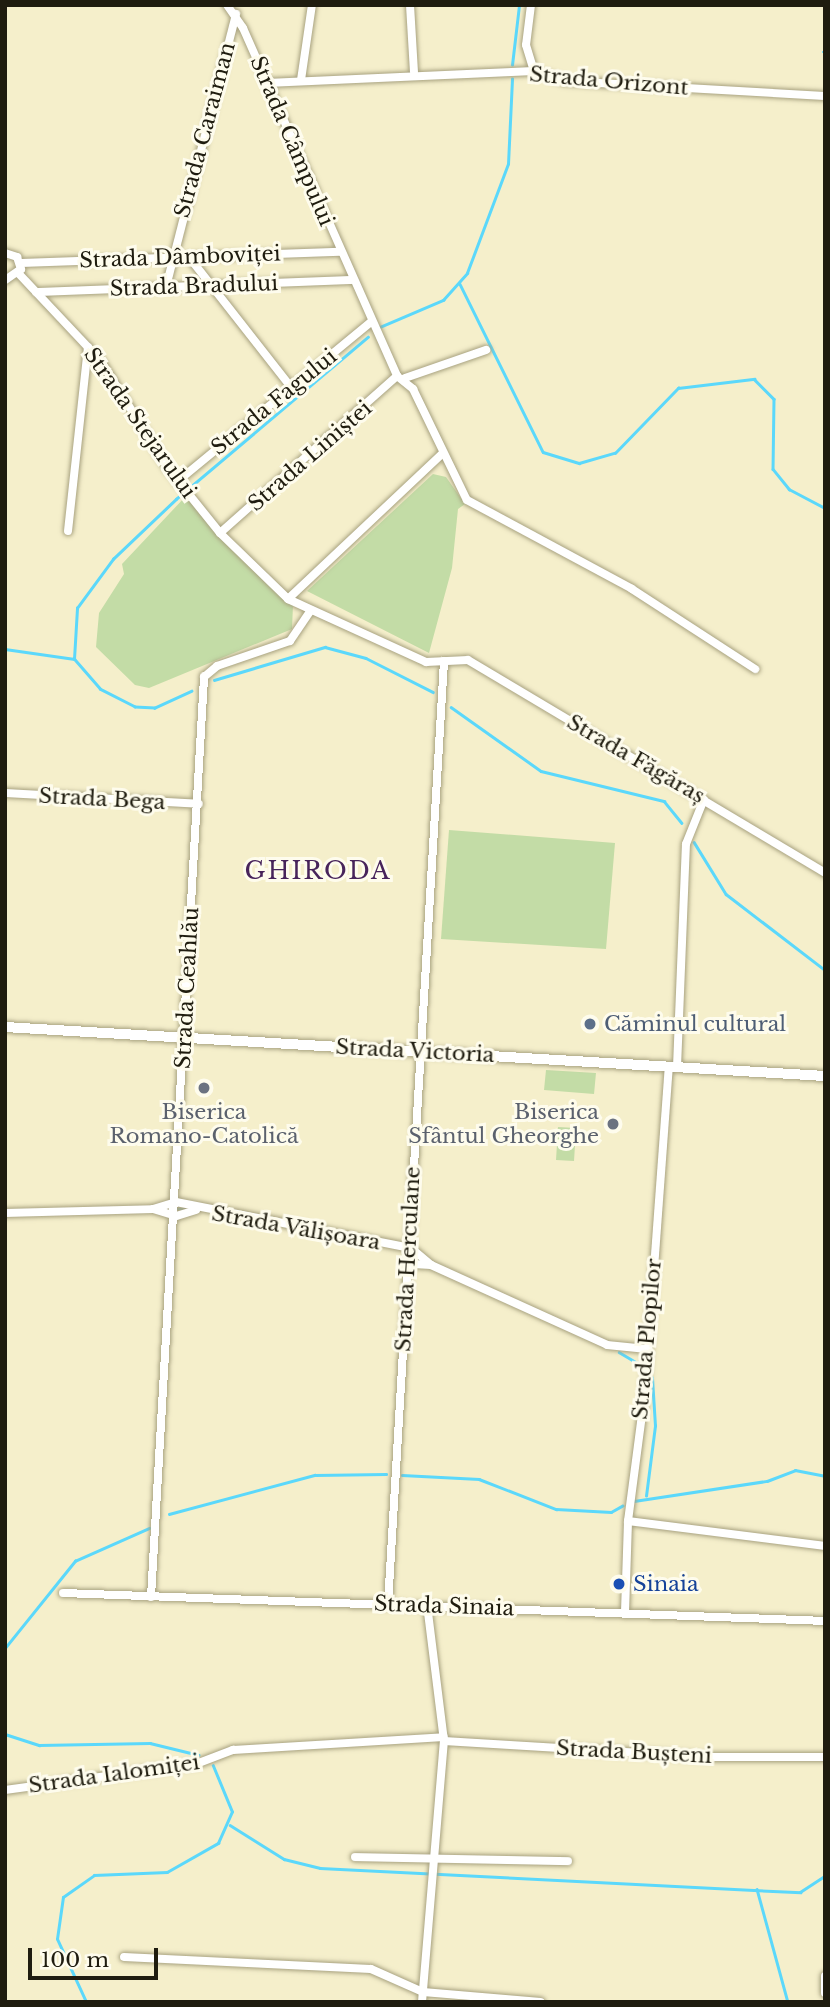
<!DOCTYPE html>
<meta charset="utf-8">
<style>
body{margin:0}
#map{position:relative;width:830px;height:2007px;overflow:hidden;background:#f5efcb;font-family:"Libre Baskerville",serif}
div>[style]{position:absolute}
.green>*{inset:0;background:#c3dca6}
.stream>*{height:2.5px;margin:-1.25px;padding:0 1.25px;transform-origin:1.25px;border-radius:1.25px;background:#5bd8fb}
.roads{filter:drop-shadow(0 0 2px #a8a280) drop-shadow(0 0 2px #a8a280)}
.minor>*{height:8px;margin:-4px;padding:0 4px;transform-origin:4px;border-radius:4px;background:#fff}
.tertiary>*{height:10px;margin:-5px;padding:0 5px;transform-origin:5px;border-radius:5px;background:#fff}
.dots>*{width:19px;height:19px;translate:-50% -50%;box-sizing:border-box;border:4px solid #fefced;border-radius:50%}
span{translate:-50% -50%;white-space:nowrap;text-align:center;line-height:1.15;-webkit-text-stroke:6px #fefced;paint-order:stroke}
.street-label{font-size:21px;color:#1f1c0f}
.service-label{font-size:21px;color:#4e5e75}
.left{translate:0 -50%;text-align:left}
.worship-label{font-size:21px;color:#5b616d}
.right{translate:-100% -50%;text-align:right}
.transit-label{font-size:21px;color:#164399}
.quarter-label{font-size:24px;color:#48245b;letter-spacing:2px}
.frame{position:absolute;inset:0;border:7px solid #1f1c0f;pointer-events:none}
.scale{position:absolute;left:28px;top:1948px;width:130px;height:32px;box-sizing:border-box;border:4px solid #1f1c0f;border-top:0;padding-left:9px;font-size:21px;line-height:24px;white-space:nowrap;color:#1f1c0f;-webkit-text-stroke:5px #fefced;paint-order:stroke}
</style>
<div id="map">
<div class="green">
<i style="clip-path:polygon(433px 474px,446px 477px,465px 504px,458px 509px,452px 568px,429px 653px,307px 591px)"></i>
<i style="clip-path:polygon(185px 497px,293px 605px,292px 629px,149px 688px,135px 685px,96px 647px,99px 613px,124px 574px,122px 564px)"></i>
<i style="clip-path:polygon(449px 830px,615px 843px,606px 949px,441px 939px)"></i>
<i style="clip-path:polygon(546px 1070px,596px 1073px,594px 1094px,544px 1090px)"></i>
<i style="clip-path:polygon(558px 1127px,576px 1128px,574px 1161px,556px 1160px)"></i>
</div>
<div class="stream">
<i style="left:823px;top:52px;width:2px"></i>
<i style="left:512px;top:65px;width:60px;rotate:-83.3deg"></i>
<i style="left:460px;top:284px;width:187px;rotate:63.7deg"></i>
<i style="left:543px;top:452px;width:38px;rotate:17deg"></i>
<i style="left:579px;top:463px;width:37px;rotate:-16deg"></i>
<i style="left:615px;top:453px;width:91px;rotate:-45.9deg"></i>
<i style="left:678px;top:388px;width:77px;rotate:-6.8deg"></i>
<i style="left:754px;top:379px;width:28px;rotate:45deg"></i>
<i style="left:774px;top:399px;width:70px;rotate:90.8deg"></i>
<i style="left:773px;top:469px;width:26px;rotate:51deg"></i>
<i style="left:789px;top:489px;width:41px;rotate:27.8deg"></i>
<i style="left:380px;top:327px;width:69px;rotate:-23.2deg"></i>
<i style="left:443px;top:300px;width:36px;rotate:-48deg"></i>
<i style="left:467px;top:273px;width:116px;rotate:-69.4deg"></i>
<i style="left:508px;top:164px;width:85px;rotate:-87.3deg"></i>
<i style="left:5px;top:649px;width:70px;rotate:8.2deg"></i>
<i style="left:214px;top:680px;width:116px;rotate:-16.6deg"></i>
<i style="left:325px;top:647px;width:42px;rotate:15deg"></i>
<i style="left:366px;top:658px;width:75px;rotate:26.9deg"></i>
<i style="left:192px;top:691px;width:41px;rotate:155.3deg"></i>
<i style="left:155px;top:708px;width:20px;rotate:-177deg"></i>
<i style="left:135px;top:707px;width:39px;rotate:-153deg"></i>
<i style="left:100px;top:689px;width:40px;rotate:-131deg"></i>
<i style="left:74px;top:659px;width:51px;rotate:-86.6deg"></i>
<i style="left:77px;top:608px;width:61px;rotate:-53.7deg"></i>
<i style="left:113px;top:559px;width:87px;rotate:-43.6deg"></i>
<i style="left:176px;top:499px;width:251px;rotate:-40.2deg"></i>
<i style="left:451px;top:707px;width:110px;rotate:35.4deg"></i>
<i style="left:541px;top:771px;width:127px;rotate:13.7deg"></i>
<i style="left:664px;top:801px;width:28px;rotate:51deg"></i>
<i style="left:694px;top:842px;width:61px;rotate:58.4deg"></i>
<i style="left:726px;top:894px;width:125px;rotate:37.5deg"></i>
<i style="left:166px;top:1209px;width:21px"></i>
<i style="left:619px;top:1352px;width:23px;rotate:31deg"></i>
<i style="left:402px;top:1475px;width:77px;rotate:3deg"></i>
<i style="left:479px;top:1479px;width:83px;rotate:21.3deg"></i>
<i style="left:556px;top:1509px;width:55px;rotate:3.1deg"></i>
<i style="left:611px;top:1512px;width:13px;rotate:-29deg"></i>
<i style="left:646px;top:1496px;width:71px;rotate:-82.7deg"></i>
<i style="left:655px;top:1426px;width:48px;rotate:-93.6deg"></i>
<i style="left:634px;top:1501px;width:134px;rotate:-8.6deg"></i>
<i style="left:767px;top:1481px;width:30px;rotate:-21deg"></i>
<i style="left:795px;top:1470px;width:31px;rotate:11deg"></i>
<i style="left:169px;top:1514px;width:151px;rotate:-15deg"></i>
<i style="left:315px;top:1475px;width:71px;rotate:-0.8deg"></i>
<i style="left:5px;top:1648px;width:112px;rotate:-51.2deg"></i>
<i style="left:75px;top:1561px;width:81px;rotate:-24deg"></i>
<i style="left:5px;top:1734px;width:36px;rotate:18deg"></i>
<i style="left:39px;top:1745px;width:111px;rotate:-1deg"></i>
<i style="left:150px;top:1743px;width:50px;rotate:13.8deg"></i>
<i style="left:230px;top:1825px;width:64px;rotate:32.2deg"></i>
<i style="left:284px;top:1859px;width:37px;rotate:14deg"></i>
<i style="left:320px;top:1868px;width:481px;rotate:2.9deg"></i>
<i style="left:800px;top:1892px;width:30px;rotate:-33deg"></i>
<i style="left:757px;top:1889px;width:117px;rotate:74.7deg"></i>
<i style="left:86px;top:2002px;width:69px;rotate:-114.7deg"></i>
<i style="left:57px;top:1939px;width:42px;rotate:-81.9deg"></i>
<i style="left:63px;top:1897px;width:38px;rotate:-35deg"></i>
<i style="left:94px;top:1875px;width:73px;rotate:-2.4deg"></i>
<i style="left:167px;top:1872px;width:59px;rotate:-29.6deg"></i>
<i style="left:218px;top:1843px;width:34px;rotate:-66deg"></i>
<i style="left:232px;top:1812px;width:50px;rotate:-112.4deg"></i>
</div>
<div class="roads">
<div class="minor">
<i style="left:227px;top:5px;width:28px;rotate:55deg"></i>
<i style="left:243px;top:28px;width:381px;rotate:66.1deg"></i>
<i style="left:410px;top:5px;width:67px;rotate:86.6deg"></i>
<i style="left:531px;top:5px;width:40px;rotate:97.1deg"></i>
<i style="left:526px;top:45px;width:27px;rotate:73deg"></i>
<i style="left:301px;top:80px;width:76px;rotate:-81.7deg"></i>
<i style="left:267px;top:83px;width:267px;rotate:-2.6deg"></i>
<i style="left:534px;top:71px;width:32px;rotate:18deg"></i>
<i style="left:564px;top:81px;width:261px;rotate:3.3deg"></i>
<i style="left:5px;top:253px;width:13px;rotate:18deg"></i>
<i style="left:17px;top:257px;width:13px;rotate:72deg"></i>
<i style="left:21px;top:269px;width:19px;rotate:145deg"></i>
<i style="left:189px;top:257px;width:165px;rotate:51.9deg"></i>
<i style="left:21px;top:263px;width:319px;rotate:-2deg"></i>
<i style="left:19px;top:274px;width:118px;rotate:46.7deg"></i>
<i style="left:100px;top:360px;width:126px;rotate:57.9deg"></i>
<i style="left:167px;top:467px;width:85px;rotate:51.2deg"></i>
<i style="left:220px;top:533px;width:95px;rotate:44.1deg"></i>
<i style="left:288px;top:599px;width:152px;rotate:24.5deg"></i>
<i style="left:426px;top:662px;width:42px;rotate:-2.7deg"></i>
<i style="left:468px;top:660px;width:416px;rotate:30.8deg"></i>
<i style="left:166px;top:287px;width:282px;rotate:-75.6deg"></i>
<i style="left:36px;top:292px;width:317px;rotate:-2.2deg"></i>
<i style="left:397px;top:376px;width:21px;rotate:39deg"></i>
<i style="left:413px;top:389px;width:123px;rotate:64.1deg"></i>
<i style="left:467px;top:500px;width:187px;rotate:28.3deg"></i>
<i style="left:632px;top:589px;width:147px;rotate:33deg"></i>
<i style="left:405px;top:378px;width:86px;rotate:-19.1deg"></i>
<i style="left:178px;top:481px;width:249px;rotate:-39.5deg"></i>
<i style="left:68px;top:531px;width:185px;rotate:-83.8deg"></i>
<i style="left:220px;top:533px;width:237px;rotate:-41.6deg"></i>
<i style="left:288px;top:599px;width:212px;rotate:-43.3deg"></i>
<i style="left:5px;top:793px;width:194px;rotate:3.2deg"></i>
<i style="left:677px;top:1067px;width:223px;rotate:-87.7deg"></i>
<i style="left:686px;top:844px;width:48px;rotate:-68.2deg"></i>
<i style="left:196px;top:1210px;width:21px;rotate:163deg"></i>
<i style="left:176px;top:1216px;width:24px;rotate:-163deg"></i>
<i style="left:153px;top:1209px;width:24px;rotate:-17deg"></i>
<i style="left:176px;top:1202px;width:239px;rotate:11.1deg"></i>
<i style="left:411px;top:1248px;width:26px;rotate:40deg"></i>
<i style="left:431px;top:1265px;width:22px;rotate:-177deg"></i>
<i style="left:5px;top:1213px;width:148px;rotate:-1.5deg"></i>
<i style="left:431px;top:1265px;width:193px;rotate:24.4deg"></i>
<i style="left:607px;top:1345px;width:40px;rotate:5.7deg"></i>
<i style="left:628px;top:1521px;width:199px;rotate:7.2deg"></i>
<i style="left:63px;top:1593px;width:763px;rotate:2.1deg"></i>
<i style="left:151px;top:1597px;width:922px;rotate:-86.7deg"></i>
<i style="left:204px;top:677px;width:17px;rotate:-40deg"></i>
<i style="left:217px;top:666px;width:77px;rotate:-18.9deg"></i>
<i style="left:290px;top:641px;width:36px;rotate:-56deg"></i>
<i style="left:388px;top:1604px;width:945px;rotate:-86.6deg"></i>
<i style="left:625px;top:1612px;width:91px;rotate:-88.1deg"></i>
<i style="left:628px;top:1521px;width:131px;rotate:-82.5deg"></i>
<i style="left:645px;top:1391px;width:325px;rotate:-85.8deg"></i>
<i style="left:444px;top:1741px;width:264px;rotate:3.5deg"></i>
<i style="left:708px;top:1757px;width:117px"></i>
<i style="left:5px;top:1790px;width:193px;rotate:-7.8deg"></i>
<i style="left:196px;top:1764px;width:40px;rotate:-21deg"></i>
<i style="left:233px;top:1750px;width:211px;rotate:-3.5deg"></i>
<i style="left:355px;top:1857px;width:213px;rotate:1.1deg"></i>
<i style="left:124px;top:1957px;width:247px;rotate:2.8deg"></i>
<i style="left:371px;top:1969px;width:57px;rotate:23.9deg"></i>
<i style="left:423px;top:1992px;width:118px;rotate:4.8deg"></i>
<i style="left:825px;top:1976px;width:17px;rotate:90deg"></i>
<i style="left:422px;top:2002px;width:262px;rotate:-85.2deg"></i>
<i style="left:444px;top:1741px;width:137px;rotate:-97.1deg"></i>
</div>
<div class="tertiary">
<i style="left:5px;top:1027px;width:821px;rotate:3.42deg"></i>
</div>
</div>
<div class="dots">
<i style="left:590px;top:1024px;background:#5c6f8a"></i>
<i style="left:204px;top:1088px;background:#6b7280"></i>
<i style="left:613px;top:1124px;background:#6b7280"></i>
<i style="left:619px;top:1584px;background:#1a4fb4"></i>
</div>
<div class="street-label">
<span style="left:609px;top:81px;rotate:5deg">Strada Orizont</span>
<span style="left:205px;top:130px;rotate:-75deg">Strada Caraiman</span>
<span style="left:292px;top:141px;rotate:67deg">Strada Câmpului</span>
<span style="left:180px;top:257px;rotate:-2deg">Strada Dâmboviței</span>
<span style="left:194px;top:286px;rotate:-2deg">Strada Bradului</span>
<span style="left:274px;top:402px;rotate:-39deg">Strada Fagului</span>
<span style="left:140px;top:423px;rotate:55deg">Strada Stejarului</span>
<span style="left:310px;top:456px;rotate:-41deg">Strada Liniștei</span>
<span style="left:636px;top:759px;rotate:30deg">Strada Făgăraș</span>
<span style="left:102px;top:799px;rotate:3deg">Strada Bega</span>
<span style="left:187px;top:988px;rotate:-87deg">Strada Ceahlău</span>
<span style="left:415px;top:1051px;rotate:3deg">Strada Victoria</span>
<span style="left:296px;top:1228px;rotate:10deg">Strada Vălișoara</span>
<span style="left:408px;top:1259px;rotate:-87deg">Strada Herculane</span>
<span style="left:647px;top:1339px;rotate:-85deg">Strada Plopilor</span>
<span style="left:444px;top:1606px;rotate:2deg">Strada Sinaia</span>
<span style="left:634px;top:1752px;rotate:3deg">Strada Bușteni</span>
<span style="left:114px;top:1774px;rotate:-8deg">Strada Ialomiței</span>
</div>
<div class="service-label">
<span class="left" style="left:604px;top:1024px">Căminul cultural</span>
</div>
<div class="worship-label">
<span style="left:204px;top:1124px">Biserica<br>Romano-Catolică</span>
<span class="right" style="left:599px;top:1124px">Biserica<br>Sfântul Gheorghe</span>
</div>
<div class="transit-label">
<span class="left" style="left:633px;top:1584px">Sinaia</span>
</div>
<div class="quarter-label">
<span style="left:318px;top:871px">GHIRODA</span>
</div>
<div class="frame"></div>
<div class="scale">100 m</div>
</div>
